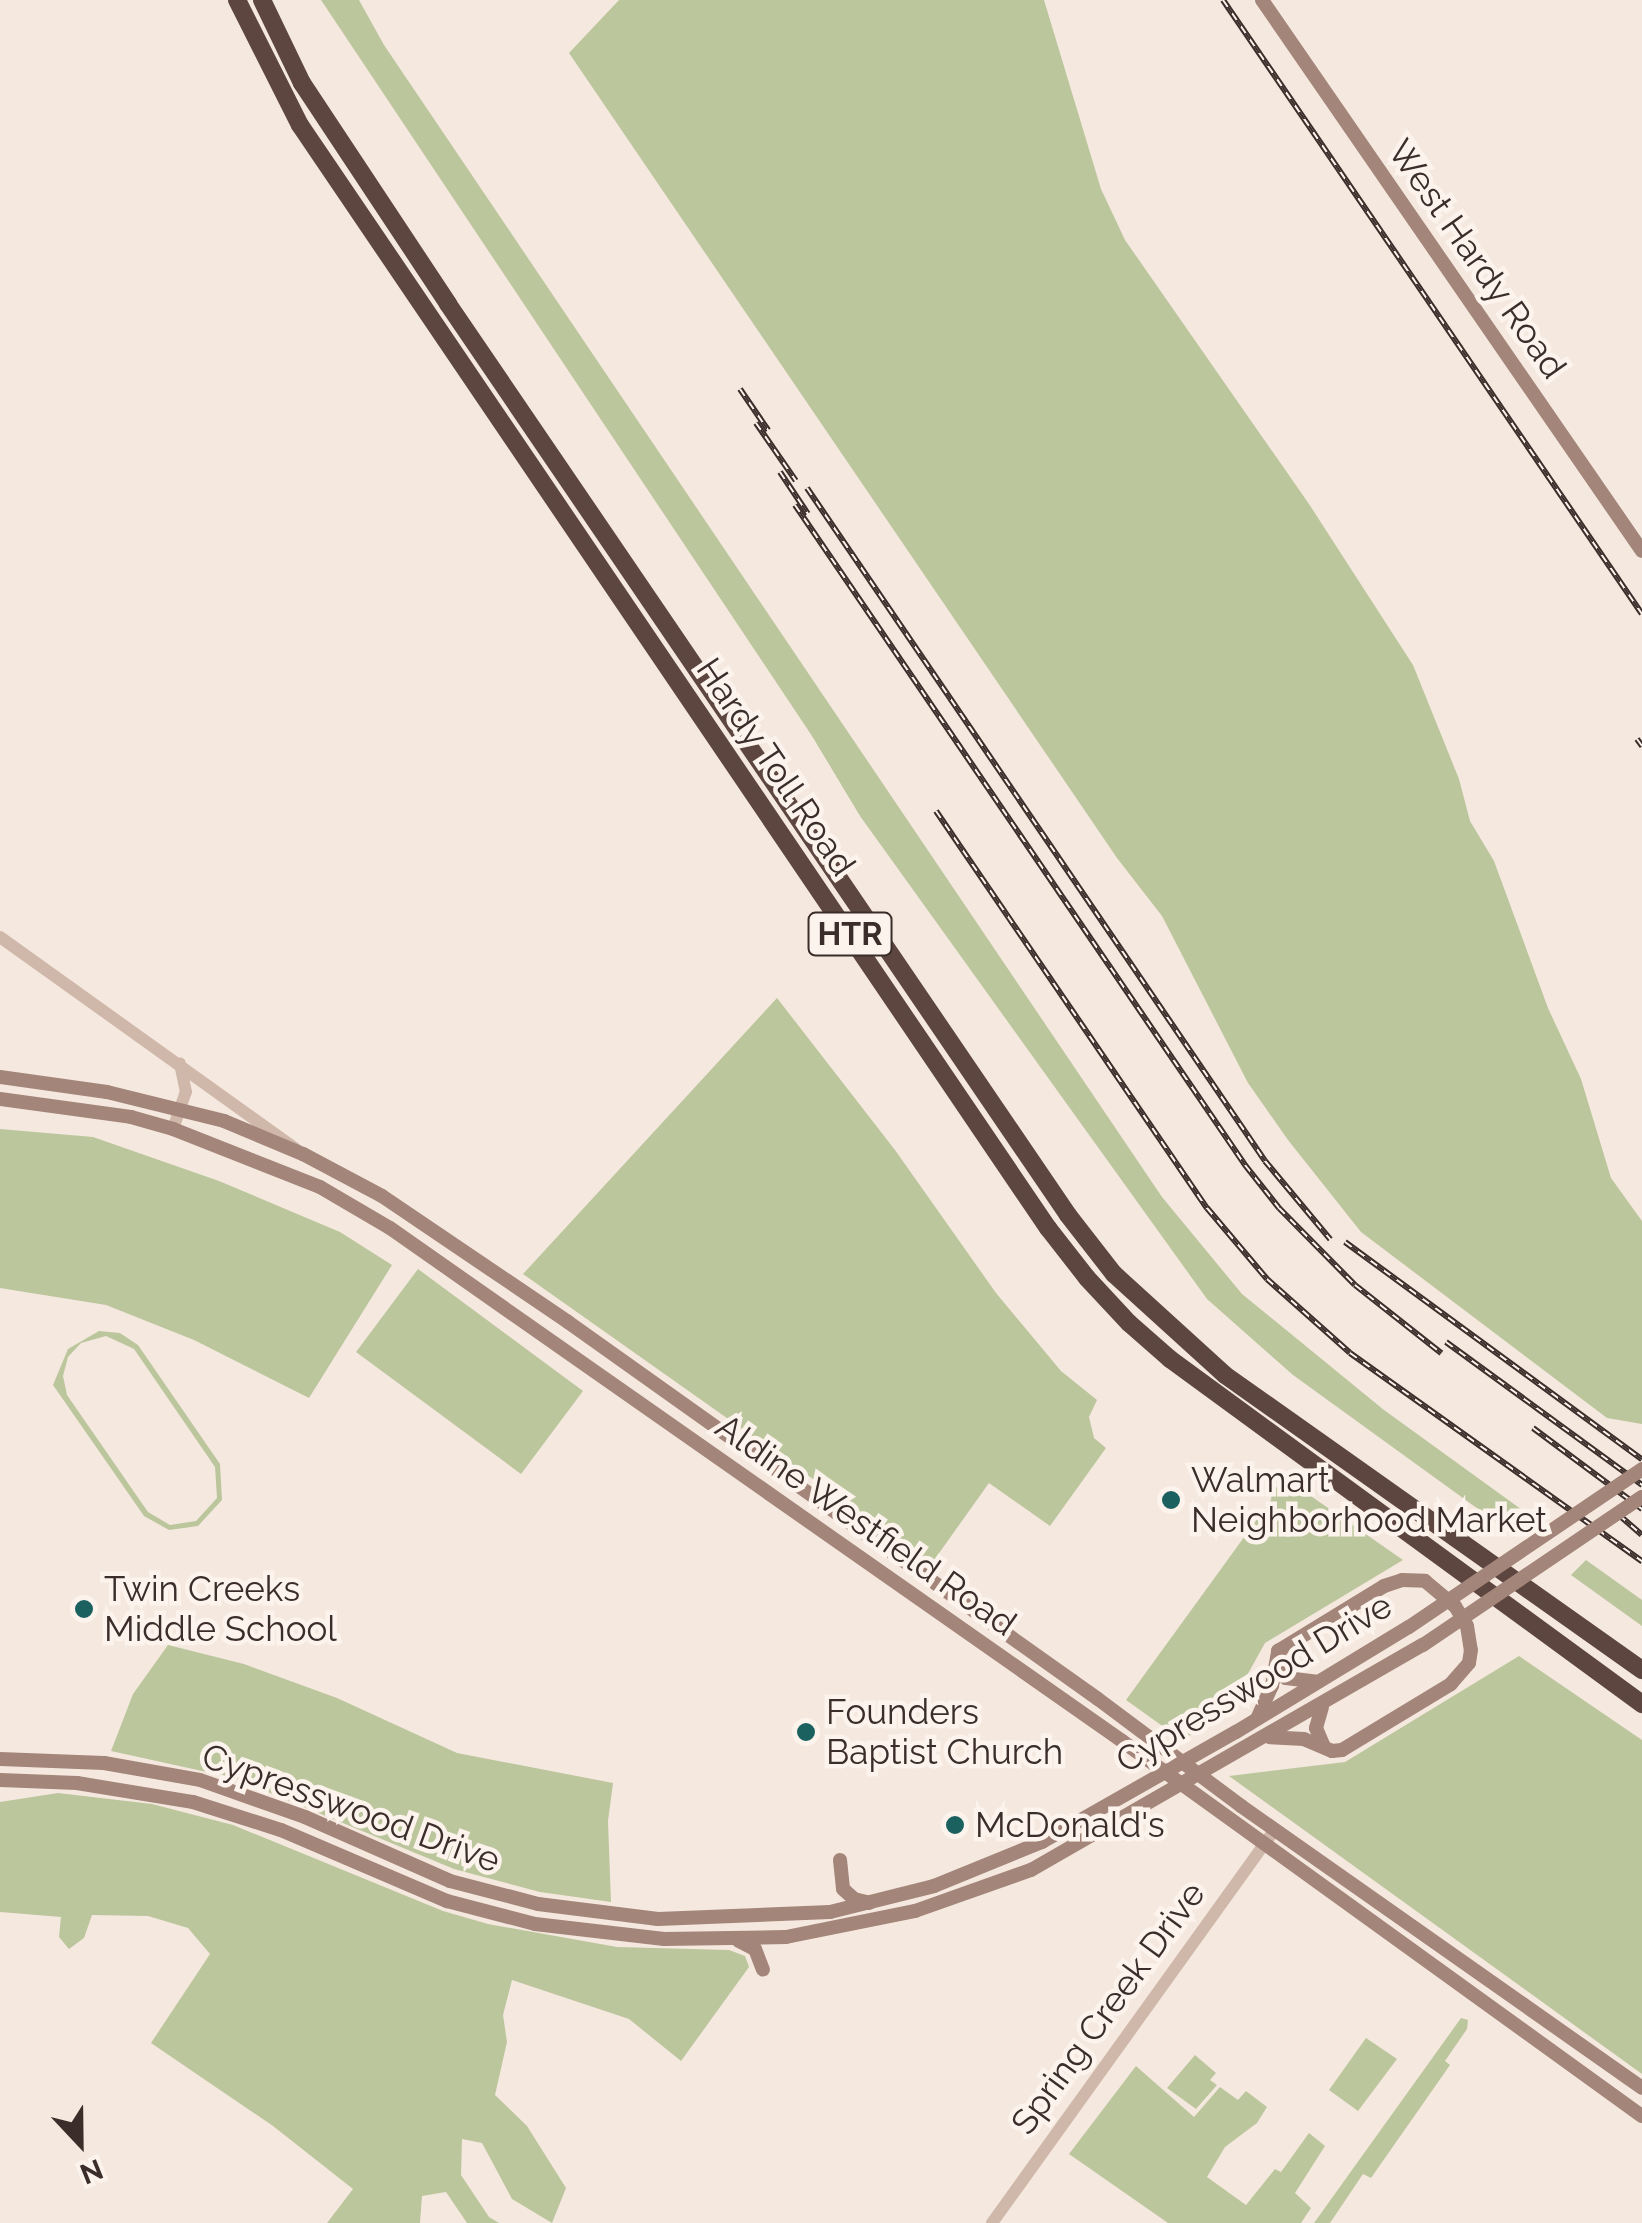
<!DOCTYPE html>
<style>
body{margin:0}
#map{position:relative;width:1642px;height:2223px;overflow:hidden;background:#f5e8df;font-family:Raleway,sans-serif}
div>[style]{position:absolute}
.green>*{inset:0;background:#bcc69d}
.tertiary>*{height:12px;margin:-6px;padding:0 6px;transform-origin:6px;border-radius:6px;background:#cfb7a9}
.secondary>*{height:14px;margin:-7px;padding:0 7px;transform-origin:7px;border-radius:7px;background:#a3857a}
.motorway>*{height:18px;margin:-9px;padding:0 9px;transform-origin:9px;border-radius:9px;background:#5d4640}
.rail>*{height:6px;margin-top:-3px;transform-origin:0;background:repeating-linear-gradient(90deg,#fcf3ec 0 8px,#3b2d2a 0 16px);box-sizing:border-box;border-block:2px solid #3b2d2a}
.secondary-bridge>*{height:14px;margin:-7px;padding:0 7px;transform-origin:7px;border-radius:7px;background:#a3857a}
.dots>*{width:28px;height:28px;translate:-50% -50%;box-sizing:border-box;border:5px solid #fcf3ec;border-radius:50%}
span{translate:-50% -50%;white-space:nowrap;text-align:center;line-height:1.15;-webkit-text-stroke:9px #fcf3ec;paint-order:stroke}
.shield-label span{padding:2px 8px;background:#fcf3ec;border:2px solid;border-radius:8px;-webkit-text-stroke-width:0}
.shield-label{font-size:32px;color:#3b2d2a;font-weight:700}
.street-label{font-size:35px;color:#3b2d2a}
.poi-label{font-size:35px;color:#3b2d2a}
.left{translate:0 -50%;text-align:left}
.north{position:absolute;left:30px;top:2093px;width:100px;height:100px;-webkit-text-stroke:8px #fcf3ec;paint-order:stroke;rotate:158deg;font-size:28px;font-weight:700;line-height:40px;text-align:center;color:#3b2d2a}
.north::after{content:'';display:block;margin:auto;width:35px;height:45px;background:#3b2d2a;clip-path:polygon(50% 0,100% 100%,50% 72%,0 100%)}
</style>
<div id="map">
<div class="green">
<i style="clip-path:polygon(321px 0,359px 0,384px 45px,1162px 1197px,1242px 1294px,1384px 1410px,1536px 1520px,1514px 1535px,1293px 1375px,1207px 1299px,860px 816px,812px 736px)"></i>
<i style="clip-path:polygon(619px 0,1044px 0,1101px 189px,1125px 240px,1309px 504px,1413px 665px,1459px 779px,1470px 821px,1494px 861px,1548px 1008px,1581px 1079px,1611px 1178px,1642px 1221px,1642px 1424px,1607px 1418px,1361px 1232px,1288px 1140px,1248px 1083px,1162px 916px,1117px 858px,569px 53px)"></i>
<i style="clip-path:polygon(777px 998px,895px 1150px,996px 1293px,1061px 1371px,1097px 1400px,1089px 1417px,1094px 1438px,1106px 1448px,1050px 1526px,989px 1483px,932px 1563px,523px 1274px)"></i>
<i style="clip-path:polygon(0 1129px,93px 1137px,219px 1181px,340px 1232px,392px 1265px,309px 1398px,194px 1340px,106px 1305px,0 1288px)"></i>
<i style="clip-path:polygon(418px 1269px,583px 1391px,521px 1474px,356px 1352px)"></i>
<i style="clip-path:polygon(evenodd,99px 1331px,120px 1333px,138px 1345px,220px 1464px,222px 1500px,198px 1526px,169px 1530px,144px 1516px,53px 1385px,68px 1349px,99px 1331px,106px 1336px,134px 1349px,215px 1467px,217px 1498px,196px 1521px,170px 1525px,148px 1512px,67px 1395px,63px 1376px,68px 1357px,81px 1343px,106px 1336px)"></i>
<i style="clip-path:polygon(1295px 1485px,1403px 1560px,1265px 1643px,1225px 1715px,1182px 1740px,1126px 1700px,1271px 1500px,1272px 1488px)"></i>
<i style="clip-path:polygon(1586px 1560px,1642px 1600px,1642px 1626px,1571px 1575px)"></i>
<i style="clip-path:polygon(168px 1645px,244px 1664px,337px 1698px,457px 1753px,613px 1783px,608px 1821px,611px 1902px,540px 1892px,454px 1869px,234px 1778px,111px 1751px,133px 1694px)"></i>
<i style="clip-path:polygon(1519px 1656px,1642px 1740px,1642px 2074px,1229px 1776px,1345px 1762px)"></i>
<i style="clip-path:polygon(58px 1793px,152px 1804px,233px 1825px,443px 1911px,488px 1924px,617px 1947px,729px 1950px,745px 1956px,749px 1967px,681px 2061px,629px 2019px,512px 1980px,503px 2015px,507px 2042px,495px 2095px,527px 2126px,566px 2188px,552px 2223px,512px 2199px,482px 2143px,462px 2139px,461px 2175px,489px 2217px,499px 2223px,467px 2223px,446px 2192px,422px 2196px,420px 2223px,327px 2223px,353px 2189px,273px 2126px,151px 2043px,210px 1954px,188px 1928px,148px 1916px,92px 1915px,84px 1938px,69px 1949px,59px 1937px,61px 1917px,0 1912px,0 1802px)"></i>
<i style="clip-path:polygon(1461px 2018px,1468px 2020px,1467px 2029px,1445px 2061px,1450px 2065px,1371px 2178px,1363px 2174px,1330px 2223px,1314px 2223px)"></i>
<i style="clip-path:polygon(1366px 2038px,1397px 2059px,1358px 2111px,1329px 2090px)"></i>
<i style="clip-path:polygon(1195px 2055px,1216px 2073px,1210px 2080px,1217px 2085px,1196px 2109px,1167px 2088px)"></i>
<i style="clip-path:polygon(1136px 2066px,1194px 2117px,1220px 2087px,1238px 2100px,1246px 2091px,1267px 2107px,1257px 2123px,1225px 2147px,1207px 2177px,1246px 2205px,1275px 2169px,1281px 2172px,1309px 2133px,1325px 2146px,1295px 2193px,1311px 2208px,1301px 2223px,1168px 2223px,1069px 2154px)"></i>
</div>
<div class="tertiary">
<i style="left:0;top:937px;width:363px;rotate:35.6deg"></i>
<i style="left:173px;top:1129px;width:39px;rotate:-71deg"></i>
<i style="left:186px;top:1092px;width:29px;rotate:-102deg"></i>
<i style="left:992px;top:2223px;width:485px;rotate:-54.3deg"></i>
</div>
<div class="secondary">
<i style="left:1262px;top:0;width:669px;rotate:55.41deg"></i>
<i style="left:0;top:1077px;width:108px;rotate:8deg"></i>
<i style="left:107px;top:1092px;width:121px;rotate:13.9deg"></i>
<i style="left:224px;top:1121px;width:86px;rotate:22.7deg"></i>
<i style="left:303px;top:1154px;width:89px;rotate:28deg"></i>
<i style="left:382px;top:1196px;width:225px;rotate:34.1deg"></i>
<i style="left:568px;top:1322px;width:650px;rotate:35.43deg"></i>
<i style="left:1098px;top:1699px;width:179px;rotate:36.8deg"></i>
<i style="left:1241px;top:1806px;width:490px;rotate:35.1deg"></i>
<i style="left:0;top:1099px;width:132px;rotate:7.8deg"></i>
<i style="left:131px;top:1117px;width:44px;rotate:15.9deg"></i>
<i style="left:173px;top:1129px;width:158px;rotate:21.5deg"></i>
<i style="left:320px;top:1187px;width:81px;rotate:30.4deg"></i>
<i style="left:390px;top:1228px;width:894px;rotate:35.02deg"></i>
<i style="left:1122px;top:1741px;width:641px;rotate:35.8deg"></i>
<i style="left:1279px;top:1654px;width:25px;rotate:74deg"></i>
<i style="left:1286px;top:1678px;width:31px;rotate:7deg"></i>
<i style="left:1322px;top:1707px;width:22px;rotate:106deg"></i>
<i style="left:1316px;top:1728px;width:21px;rotate:67deg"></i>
<i style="left:1257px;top:1719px;width:36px;rotate:-66deg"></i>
<i style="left:1272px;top:1686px;width:36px;rotate:-80deg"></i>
<i style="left:1278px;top:1651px;width:124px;rotate:-31.5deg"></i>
<i style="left:1384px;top:1586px;width:19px;rotate:-18deg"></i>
<i style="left:1402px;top:1580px;width:23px;rotate:2deg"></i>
<i style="left:1425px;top:1581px;width:39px;rotate:40deg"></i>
<i style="left:1455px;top:1606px;width:23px;rotate:59deg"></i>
<i style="left:1467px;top:1626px;width:24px;rotate:81deg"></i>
<i style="left:1471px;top:1650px;width:13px;rotate:99deg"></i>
<i style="left:1469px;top:1663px;width:28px;rotate:131deg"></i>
<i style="left:1451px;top:1684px;width:127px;rotate:148.8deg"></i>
<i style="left:1342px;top:1750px;width:10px;rotate:174deg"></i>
<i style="left:1332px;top:1751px;width:30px;rotate:-157deg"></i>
<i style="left:1304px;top:1739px;width:34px;rotate:-177deg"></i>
<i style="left:0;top:1759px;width:104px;rotate:2.2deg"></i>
<i style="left:104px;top:1763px;width:97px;rotate:10deg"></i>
<i style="left:200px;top:1780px;width:111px;rotate:19.4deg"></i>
<i style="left:305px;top:1817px;width:158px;rotate:23.8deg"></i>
<i style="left:450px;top:1881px;width:91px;rotate:14.6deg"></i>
<i style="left:538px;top:1904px;width:121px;rotate:7.1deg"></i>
<i style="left:658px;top:1919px;width:172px;rotate:-2.3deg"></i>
<i style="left:830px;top:1912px;width:107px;rotate:-14deg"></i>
<i style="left:934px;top:1886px;width:117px;rotate:-22.2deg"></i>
<i style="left:1042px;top:1842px;width:223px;rotate:-29.6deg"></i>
<i style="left:1236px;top:1732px;width:202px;rotate:-31.3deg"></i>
<i style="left:0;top:1780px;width:77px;rotate:2.2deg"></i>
<i style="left:77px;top:1783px;width:118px;rotate:9.3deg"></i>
<i style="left:193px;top:1802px;width:92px;rotate:17.7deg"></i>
<i style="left:281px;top:1830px;width:181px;rotate:23.2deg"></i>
<i style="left:447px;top:1901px;width:91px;rotate:14.6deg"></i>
<i style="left:535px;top:1924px;width:130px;rotate:6.6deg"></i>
<i style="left:664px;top:1939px;width:122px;rotate:-0.9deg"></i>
<i style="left:786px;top:1937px;width:132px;rotate:-11.4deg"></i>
<i style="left:915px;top:1911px;width:123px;rotate:-19.5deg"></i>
<i style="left:1031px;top:1870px;width:452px;rotate:-29.9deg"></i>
<i style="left:840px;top:1860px;width:29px;rotate:84deg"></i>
<i style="left:843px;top:1889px;width:15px;rotate:42deg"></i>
<i style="left:854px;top:1899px;width:16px;rotate:14deg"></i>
<i style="left:739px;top:1941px;width:18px;rotate:27deg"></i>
<i style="left:755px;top:1949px;width:22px;rotate:69deg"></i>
</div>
<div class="motorway">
<i style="left:237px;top:0;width:140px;rotate:63.3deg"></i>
<i style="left:300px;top:125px;width:1333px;rotate:55.86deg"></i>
<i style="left:1048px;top:1228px;width:63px;rotate:52deg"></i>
<i style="left:1087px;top:1278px;width:62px;rotate:47deg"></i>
<i style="left:1129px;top:1323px;width:55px;rotate:41.3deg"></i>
<i style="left:1170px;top:1359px;width:585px;rotate:36.16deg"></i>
<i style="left:262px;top:0;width:92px;rotate:64.3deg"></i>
<i style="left:302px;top:83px;width:265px;rotate:56.5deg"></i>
<i style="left:448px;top:304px;width:1102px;rotate:55.76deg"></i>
<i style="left:1068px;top:1215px;width:75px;rotate:52.1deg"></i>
<i style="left:1114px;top:1274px;width:150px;rotate:42.3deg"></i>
<i style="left:1225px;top:1375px;width:511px;rotate:35.28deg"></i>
</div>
<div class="rail">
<i style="left:1223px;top:0;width:743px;rotate:55.69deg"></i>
<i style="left:740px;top:389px;width:50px;rotate:55.7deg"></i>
<i style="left:756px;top:423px;width:70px;rotate:55.4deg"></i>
<i style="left:780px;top:472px;width:50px;rotate:56.3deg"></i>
<i style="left:807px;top:488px;width:814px;rotate:55.76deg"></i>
<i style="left:1265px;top:1161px;width:102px;rotate:50.2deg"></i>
<i style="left:795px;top:505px;width:799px;rotate:55.71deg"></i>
<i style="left:1245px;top:1165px;width:55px;rotate:51.7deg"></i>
<i style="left:1279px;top:1208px;width:108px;rotate:45.4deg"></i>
<i style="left:1355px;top:1285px;width:110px;rotate:38.3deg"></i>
<i style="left:1637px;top:739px;width:9px;rotate:54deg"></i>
<i style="left:936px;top:811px;width:481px;rotate:55.7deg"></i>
<i style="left:1207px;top:1208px;width:93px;rotate:49.8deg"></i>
<i style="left:1267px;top:1279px;width:111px;rotate:41.7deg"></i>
<i style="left:1350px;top:1353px;width:359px;rotate:35.5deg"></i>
<i style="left:1345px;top:1242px;width:368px;rotate:36.2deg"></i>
<i style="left:1446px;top:1342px;width:243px;rotate:36.1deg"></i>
<i style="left:1533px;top:1428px;width:136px;rotate:36.6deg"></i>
<i style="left:1619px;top:1515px;width:30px;rotate:41deg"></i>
</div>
<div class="secondary-bridge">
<i style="left:1409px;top:1627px;width:282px;rotate:-34.1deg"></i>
<i style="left:1423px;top:1645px;width:264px;rotate:-34.1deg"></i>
</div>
<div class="dots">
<i style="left:1171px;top:1500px;background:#1b615f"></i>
<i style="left:84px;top:1609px;background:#1b615f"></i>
<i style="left:806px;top:1732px;background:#1b615f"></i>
<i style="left:955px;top:1825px;background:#1b615f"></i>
</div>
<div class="shield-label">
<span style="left:850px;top:934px">HTR</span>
</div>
<div class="street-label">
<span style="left:1477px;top:259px;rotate:55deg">West Hardy Road</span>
<span style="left:776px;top:767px;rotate:56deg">Hardy Toll Road</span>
<span style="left:866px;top:1525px;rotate:35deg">Aldine Westfield Road</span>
<span style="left:1254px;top:1683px;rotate:-31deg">Cypresswood Drive</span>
<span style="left:351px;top:1808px;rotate:20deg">Cypresswood Drive</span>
<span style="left:1108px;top:2008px;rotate:-54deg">Spring Creek Drive</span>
</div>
<div class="poi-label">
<span class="left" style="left:1191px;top:1500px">Walmart<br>Neighborhood Market</span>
<span class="left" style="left:104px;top:1609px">Twin Creeks<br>Middle School</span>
<span class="left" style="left:826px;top:1732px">Founders<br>Baptist Church</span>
<span class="left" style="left:975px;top:1825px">McDonald's</span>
</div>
<div class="north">N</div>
</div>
